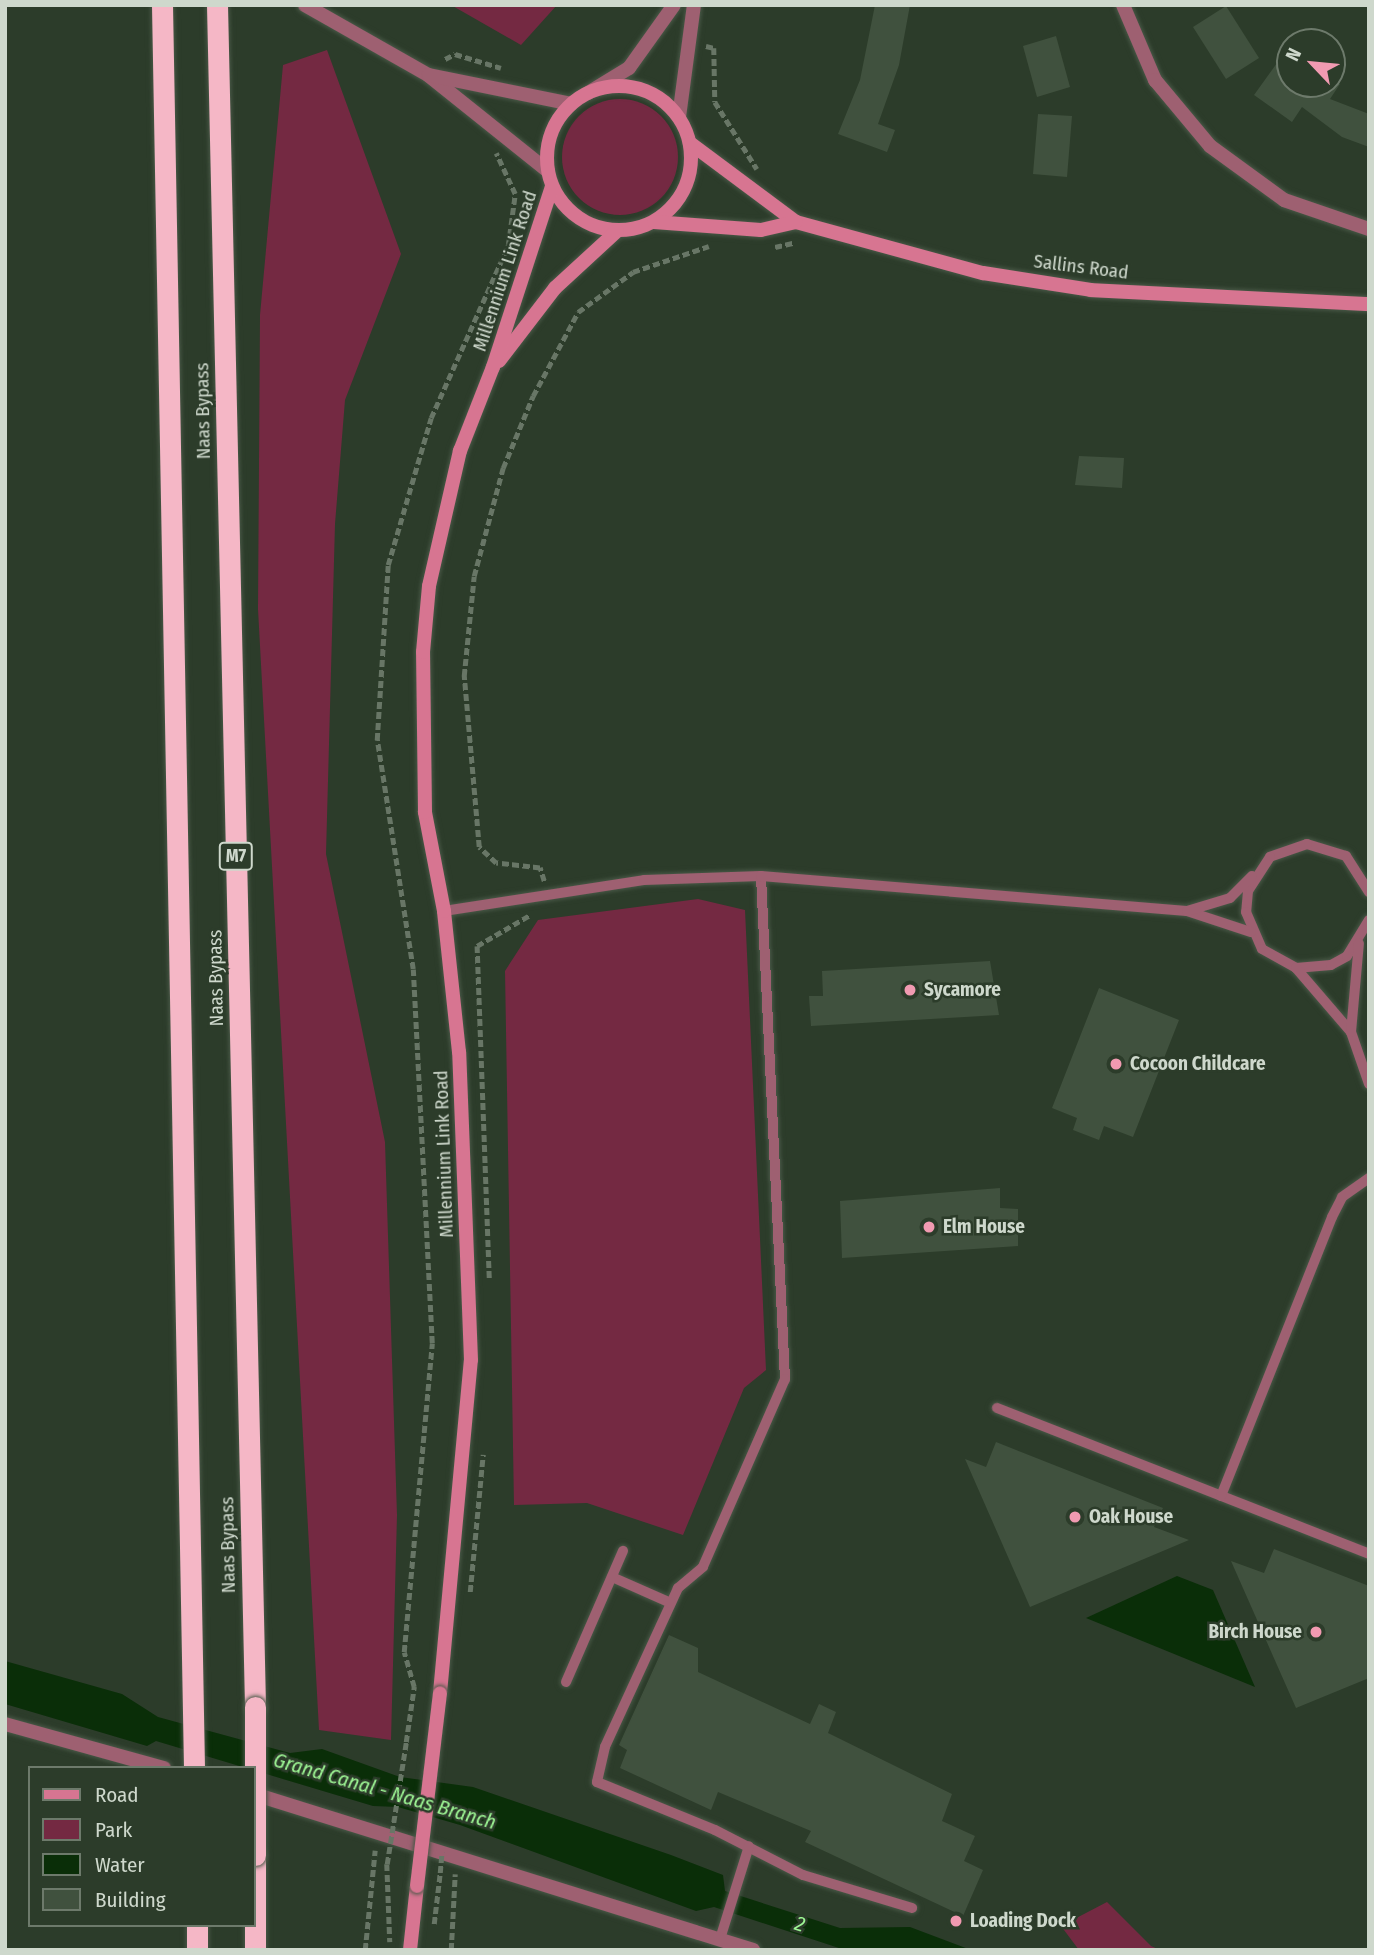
<!DOCTYPE html>
<style>
body{margin:0}
#map{position:relative;width:1374px;height:1955px;overflow:hidden;background:#2c3c2a;font-family:"Fira Sans Condensed",sans-serif}
div>[style]{position:absolute}
.green>*{inset:0;background:#742942}
.round{border-radius:50%}
.water>*{inset:0;background:#0a2e08}
.building>*{inset:0;background:#40513e}
.path>*{height:4.5px;margin-top:-2.25px;transform-origin:0;background:repeating-linear-gradient(90deg,#687666 0 7px,transparent 0 10.5px)}
.roads{filter:drop-shadow(0 0 2px #495847) drop-shadow(0 0 2px #495847)}
.service>*{height:10px;margin:-5px;padding:0 5px;transform-origin:5px;border-radius:5px;background:#9e6071}
.minor>*{height:14px;margin:-7px;padding:0 7px;transform-origin:7px;border-radius:7px;background:#9e6071}
.tertiary>*{height:14px;margin:-7px;padding:0 7px;transform-origin:7px;border-radius:7px;background:#9e6071}
.secondary>*{height:14px;margin:-7px;padding:0 7px;transform-origin:7px;border-radius:7px;background:#d77591}
.secondary>.ring{margin:-7px;padding:0;box-sizing:content-box;background:none;border:14px solid #d77591;border-radius:50%}
.motorway>*{height:21px;margin:-10.5px;padding:0 10.5px;transform-origin:10.5px;border-radius:10.5px;background:#f5b7c6}
.path-bridge>*{height:4.5px;margin-top:-2.25px;transform-origin:0;background:repeating-linear-gradient(90deg,#687666 0 7px,transparent 0 10.5px)}
.bridges{filter:drop-shadow(0 0 2px #495847) drop-shadow(0 0 2px #495847)}
.secondary-bridge>*{height:14px;margin:-7px;padding:0 7px;transform-origin:7px;border-radius:7px;background:#d77591}
.motorway-bridge>*{height:21px;margin:-10.5px;padding:0 10.5px;transform-origin:10.5px;border-radius:10.5px;background:#f5b7c6}
.dots>*{width:19px;height:19px;translate:-50% -50%;box-sizing:border-box;border:4px solid #2c3c2a;border-radius:50%}
span{translate:-50% -50%;white-space:nowrap;text-align:center;line-height:1.15;-webkit-text-stroke:5px #2c3c2a;paint-order:stroke}
.shield-label span{padding:2px 5px;background:#2c3c2a;border:2px solid;border-radius:5px;-webkit-text-stroke-width:0}
.shield-label{font-size:18px;color:#ced8cc;font-weight:700}
.street-label{font-size:19px;color:#ced8cc}
.poi-label{font-size:19px;color:#ced8cc;font-weight:700}
.left{translate:0 -50%;text-align:left}
.right{translate:-100% -50%;text-align:right}
.water-label{font-size:21px;color:#9ef795;font-style:italic}
.frame{position:absolute;inset:0;border:7px solid #ced8cc;pointer-events:none}
.legend{position:absolute;left:28px;top:1766px;width:228px;height:161px;box-sizing:border-box;background:#2c3c2a;border:2px solid #6d7a6b;margin:0;padding:9px 12px;list-style:none;font-size:21px;color:#ced8cc}
.legend li{display:flex;align-items:center;gap:14px;height:35px}
.legend b{width:35px;border:2px solid #6d7a6b}
.north{position:absolute;left:1276px;top:28px;width:70px;height:70px;box-sizing:border-box;background:#2c3c2a;border:2px solid #6d7a6b;border-radius:50%;rotate:296deg;font-size:19px;font-weight:700;line-height:28px;text-align:center;color:#ced8cc}
.north::after{content:'';display:block;margin:auto;width:24px;height:32px;background:#f19ab1;clip-path:polygon(50% 0,100% 100%,50% 72%,0 100%)}
</style>
<div id="map">
<div class="green">
<i style="clip-path:polygon(451px 5px,557px 5px,521px 45px)"></i>
<i style="clip-path:polygon(327px 50px,401px 254px,345px 400px,335px 524px,326px 854px,385px 1142px,397px 1515px,391px 1740px,319px 1730px,258px 609px,260px 315px,283px 65px)"></i>
<i class="round" style="left:562px;top:99px;width:116px;height:116px"></i>
<i style="clip-path:polygon(698px 899px,745px 910px,766px 1370px,744px 1388px,683px 1535px,587px 1503px,514px 1505px,505px 971px,538px 920px)"></i>
<i style="clip-path:polygon(1107px 1902px,1151px 1946px,1160px 1950px,1079px 1950px,1061px 1926px)"></i>
</div>
<div class="water">
<i style="clip-path:polygon(1177px 1576px,1213px 1590px,1255px 1687px,1086px 1618px)"></i>
<i style="clip-path:polygon(5px 1661px,122px 1694px,158px 1717px,290px 1753px,322px 1749px,400px 1777px,473px 1787px,671px 1855px,723px 1875px,725px 1891px,840px 1928px,910px 1927px,971px 1950px,845px 1950px,714px 1907px,696px 1911px,460px 1825px,398px 1807px,373px 1806px,156px 1741px,147px 1746px,5px 1704px)"></i>
</div>
<div class="building">
<i style="clip-path:polygon(875px 5px,910px 5px,899px 65px,878px 124px,895px 130px,887px 152px,838px 134px,860px 80px)"></i>
<i style="clip-path:polygon(1226px 6px,1259px 58px,1226px 79px,1193px 27px)"></i>
<i style="clip-path:polygon(1056px 36px,1070px 87px,1037px 97px,1023px 46px)"></i>
<i style="clip-path:polygon(1290px 45px,1290px 84px,1340px 84px,1330px 99px,1369px 114px,1369px 147px,1342px 137px,1302px 107px,1292px 122px,1254px 95px)"></i>
<i style="clip-path:polygon(1038px 114px,1072px 116px,1067px 177px,1033px 174px)"></i>
<i style="clip-path:polygon(1079px 456px,1124px 458px,1122px 488px,1075px 485px)"></i>
<i style="clip-path:polygon(990px 961px,999px 1015px,811px 1026px,809px 996px,823px 996px,822px 971px)"></i>
<i style="clip-path:polygon(1099px 988px,1179px 1020px,1133px 1137px,1104px 1126px,1099px 1140px,1073px 1130px,1077px 1118px,1052px 1108px)"></i>
<i style="clip-path:polygon(1000px 1188px,1000px 1208px,1018px 1209px,1018px 1246px,842px 1258px,840px 1201px)"></i>
<i style="clip-path:polygon(996px 1442px,1163px 1508px,1154px 1527px,1189px 1540px,1030px 1607px,965px 1459px,986px 1467px)"></i>
<i style="clip-path:polygon(1274px 1549px,1369px 1586px,1369px 1678px,1296px 1708px,1231px 1561px,1264px 1573px)"></i>
<i style="clip-path:polygon(669px 1635px,698px 1648px,698px 1672px,810px 1724px,819px 1704px,836px 1712px,828px 1733px,952px 1794px,942px 1821px,975px 1836px,964px 1861px,983px 1870px,963px 1916px,805px 1842px,811px 1831px,718px 1792px,711px 1810px,620px 1768px,627px 1750px,619px 1745px)"></i>
</div>
<div class="path">
<i style="left:706px;top:46px;width:8px;rotate:14deg"></i>
<i style="left:714px;top:48px;width:54px;rotate:88.9deg"></i>
<i style="left:715px;top:102px;width:79px;rotate:57.9deg"></i>
<i style="left:445px;top:59px;width:11px;rotate:-27deg"></i>
<i style="left:455px;top:54px;width:48px;rotate:16.9deg"></i>
<i style="left:775px;top:247px;width:18px;rotate:-13deg"></i>
<i style="left:544px;top:881px;width:14px;rotate:-107deg"></i>
<i style="left:540px;top:868px;width:44px;rotate:-173.5deg"></i>
<i style="left:496px;top:863px;width:23px;rotate:-137deg"></i>
<i style="left:479px;top:847px;width:172px;rotate:-95deg"></i>
<i style="left:464px;top:676px;width:100px;rotate:-84.3deg"></i>
<i style="left:474px;top:576px;width:112px;rotate:-75deg"></i>
<i style="left:503px;top:468px;width:78px;rotate:-67.4deg"></i>
<i style="left:533px;top:396px;width:95px;rotate:-61.8deg"></i>
<i style="left:578px;top:312px;width:68px;rotate:-36deg"></i>
<i style="left:633px;top:272px;width:80px;rotate:-18.9deg"></i>
<i style="left:489px;top:1278px;width:332px;rotate:-92.1deg"></i>
<i style="left:477px;top:946px;width:61px;rotate:-30.3deg"></i>
<i style="left:470px;top:1592px;width:138px;rotate:-84.6deg"></i>
<i style="left:406px;top:1742px;width:56px;rotate:-81.7deg"></i>
<i style="left:414px;top:1687px;width:36px;rotate:-106deg"></i>
<i style="left:404px;top:1652px;width:310px;rotate:-84.8deg"></i>
<i style="left:432px;top:1343px;width:374px;rotate:-92.9deg"></i>
<i style="left:413px;top:969px;width:232px;rotate:-98.9deg"></i>
<i style="left:377px;top:740px;width:175px;rotate:-86.4deg"></i>
<i style="left:388px;top:565px;width:153px;rotate:-73.7deg"></i>
<i style="left:431px;top:418px;width:188px;rotate:-65.9deg"></i>
<i style="left:508px;top:246px;width:52px;rotate:-82.3deg"></i>
<i style="left:515px;top:194px;width:45px;rotate:-114.9deg"></i>
<i style="left:387px;top:1864px;width:78px;rotate:87.8deg"></i>
<i style="left:434px;top:1924px;width:51px;rotate:-83.3deg"></i>
<i style="left:365px;top:1950px;width:100px;rotate:-84.3deg"></i>
<i style="left:451px;top:1950px;width:76px;rotate:-87deg"></i>
</div>
<div class="roads">
<div class="service">
<i style="left:761px;top:876px;width:504px;rotate:87.27deg"></i>
<i style="left:785px;top:1379px;width:205px;rotate:113.6deg"></i>
<i style="left:703px;top:1567px;width:33px;rotate:140deg"></i>
<i style="left:678px;top:1588px;width:175px;rotate:114.7deg"></i>
<i style="left:605px;top:1747px;width:36px;rotate:103deg"></i>
<i style="left:597px;top:1782px;width:127px;rotate:22.1deg"></i>
<i style="left:715px;top:1830px;width:99px;rotate:27.1deg"></i>
<i style="left:803px;top:1875px;width:114px;rotate:16.8deg"></i>
<i style="left:1369px;top:892px;width:43px;rotate:-122.6deg"></i>
<i style="left:1346px;top:856px;width:41px;rotate:-162.9deg"></i>
<i style="left:1307px;top:844px;width:39px;rotate:161deg"></i>
<i style="left:1270px;top:857px;width:40px;rotate:122.9deg"></i>
<i style="left:1248px;top:891px;width:21px;rotate:95deg"></i>
<i style="left:1246px;top:912px;width:40px;rotate:66.6deg"></i>
<i style="left:1262px;top:949px;width:39px;rotate:29deg"></i>
<i style="left:1296px;top:968px;width:35px;rotate:-5deg"></i>
<i style="left:1331px;top:965px;width:18px;rotate:-29deg"></i>
<i style="left:1347px;top:956px;width:42px;rotate:-58.6deg"></i>
<i style="left:444px;top:911px;width:202px;rotate:-8.8deg"></i>
<i style="left:644px;top:880px;width:117px;rotate:-2deg"></i>
<i style="left:761px;top:876px;width:427px;rotate:4.7deg"></i>
<i style="left:1187px;top:911px;width:67px;rotate:18.2deg"></i>
<i style="left:1187px;top:911px;width:45px;rotate:-16.8deg"></i>
<i style="left:1230px;top:898px;width:31px;rotate:-45deg"></i>
<i style="left:1296px;top:968px;width:84px;rotate:49.3deg"></i>
<i style="left:1351px;top:1032px;width:55px;rotate:70.9deg"></i>
<i style="left:1351px;top:1032px;width:89px;rotate:-84.9deg"></i>
<i style="left:997px;top:1408px;width:400px;rotate:21.4deg"></i>
<i style="left:1221px;top:1496px;width:300px;rotate:-68.3deg"></i>
<i style="left:1332px;top:1217px;width:22px;rotate:-63deg"></i>
<i style="left:1342px;top:1197px;width:33px;rotate:-35deg"></i>
<i style="left:612px;top:1577px;width:64px;rotate:23.8deg"></i>
<i style="left:566px;top:1682px;width:143px;rotate:-66.5deg"></i>
<i style="left:720px;top:1939px;width:97px;rotate:-72.7deg"></i>
</div>
<div class="minor">
<i style="left:1123px;top:5px;width:82px;rotate:66.9deg"></i>
<i style="left:1155px;top:80px;width:86px;rotate:50.2deg"></i>
<i style="left:1210px;top:146px;width:92px;rotate:36.1deg"></i>
<i style="left:1284px;top:200px;width:90px;rotate:18.8deg"></i>
<i style="left:5px;top:1724px;width:165px;rotate:15.5deg"></i>
<i style="left:254px;top:1794px;width:523px;rotate:17.36deg"></i>
</div>
<div class="tertiary">
<i style="left:305px;top:5px;width:142px;rotate:29.6deg"></i>
<i style="left:428px;top:75px;width:154px;rotate:38.7deg"></i>
<i style="left:429px;top:75px;width:145px;rotate:11.5deg"></i>
<i style="left:588px;top:93px;width:48px;rotate:-31.4deg"></i>
<i style="left:629px;top:68px;width:77px;rotate:-54.5deg"></i>
<i style="left:679px;top:117px;width:113px;rotate:-82.4deg"></i>
</div>
<div class="secondary">
<i class="ring" style="left:547px;top:86px;width:130px;height:130px"></i>
<i style="left:690px;top:143px;width:132px;rotate:36.7deg"></i>
<i style="left:796px;top:222px;width:194px;rotate:15.3deg"></i>
<i style="left:983px;top:273px;width:109px;rotate:8.9deg"></i>
<i style="left:1091px;top:290px;width:278px;rotate:2.9deg"></i>
<i style="left:654px;top:222px;width:107px;rotate:4.3deg"></i>
<i style="left:761px;top:230px;width:36px;rotate:-13deg"></i>
<i style="left:499px;top:361px;width:92px;rotate:-52.5deg"></i>
<i style="left:555px;top:288px;width:84px;rotate:-42.6deg"></i>
<i style="left:440px;top:1693px;width:334px;rotate:-84.7deg"></i>
<i style="left:471px;top:1360px;width:308px;rotate:-92.2deg"></i>
<i style="left:459px;top:1052px;width:142px;rotate:-96.1deg"></i>
<i style="left:444px;top:911px;width:101px;rotate:-100.9deg"></i>
<i style="left:425px;top:812px;width:160px;rotate:-90.7deg"></i>
<i style="left:423px;top:652px;width:66px;rotate:-84.8deg"></i>
<i style="left:429px;top:586px;width:139px;rotate:-77.1deg"></i>
<i style="left:460px;top:451px;width:90px;rotate:-68.6deg"></i>
<i style="left:493px;top:367px;width:190px;rotate:-71.9deg"></i>
<i style="left:410px;top:1950px;width:64px;rotate:-83.8deg"></i>
</div>
<div class="motorway">
<i style="left:162px;top:5px;width:1763px;rotate:88.96deg"></i>
<i style="left:217px;top:5px;width:1702px;rotate:88.72deg"></i>
<i style="left:255px;top:1855px;width:95px;rotate:90deg"></i>
<i style="left:197px;top:1925px;width:25px;rotate:90deg"></i>
</div>
</div>
<div class="path-bridge">
<i style="left:387px;top:1864px;width:123px;rotate:-81.1deg"></i>
<i style="left:440px;top:1873px;width:21px;rotate:-85deg"></i>
</div>
<div class="bridges">
<div class="secondary-bridge">
<i style="left:417px;top:1886px;width:194px;rotate:-83.2deg"></i>
</div>
<div class="motorway-bridge">
<i style="left:255px;top:1855px;width:148px;rotate:-90deg"></i>
</div>
</div>
<div class="dots">
<i style="left:910px;top:990px;background:#f19ab1"></i>
<i style="left:1116px;top:1064px;background:#f19ab1"></i>
<i style="left:929px;top:1227px;background:#f19ab1"></i>
<i style="left:1075px;top:1517px;background:#f19ab1"></i>
<i style="left:1316px;top:1632px;background:#f19ab1"></i>
<i style="left:956px;top:1921px;background:#f19ab1"></i>
</div>
<div class="shield-label">
<span style="left:236px;top:856px">M7</span>
</div>
<div class="street-label">
<span style="left:1081px;top:267px;rotate:7deg">Sallins Road</span>
<span style="left:505px;top:271px;rotate:-72deg">Millennium Link Road</span>
<span style="left:203px;top:411px;rotate:-91deg">Naas Bypass</span>
<span style="left:216px;top:978px;rotate:-91deg">Naas Bypass</span>
<span style="left:444px;top:1154px;rotate:-92deg">Millennium Link Road</span>
<span style="left:228px;top:1545px;rotate:-91deg">Naas Bypass</span>
</div>
<div class="poi-label">
<span class="left" style="left:924px;top:990px">Sycamore</span>
<span class="left" style="left:1130px;top:1064px">Cocoon Childcare</span>
<span class="left" style="left:943px;top:1227px">Elm House</span>
<span class="left" style="left:1089px;top:1517px">Oak House</span>
<span class="right" style="left:1302px;top:1632px">Birch House</span>
<span class="left" style="left:970px;top:1921px">Loading Dock</span>
</div>
<div class="water-label">
<span style="left:385px;top:1791px;rotate:16deg">Grand Canal - Naas Branch</span>
<span style="left:800px;top:1924px;rotate:17deg">2</span>
</div>
<div class="frame"></div>
<ul class="legend">
<li><b style="height:9px;background:#d77591"></b>Road</li>
<li><b style="height:19px;background:#742942"></b>Park</li>
<li><b style="height:19px;background:#0a2e08"></b>Water</li>
<li><b style="height:19px;background:#40513e"></b>Building</li>
</ul>
<div class="north">N</div>
</div>
